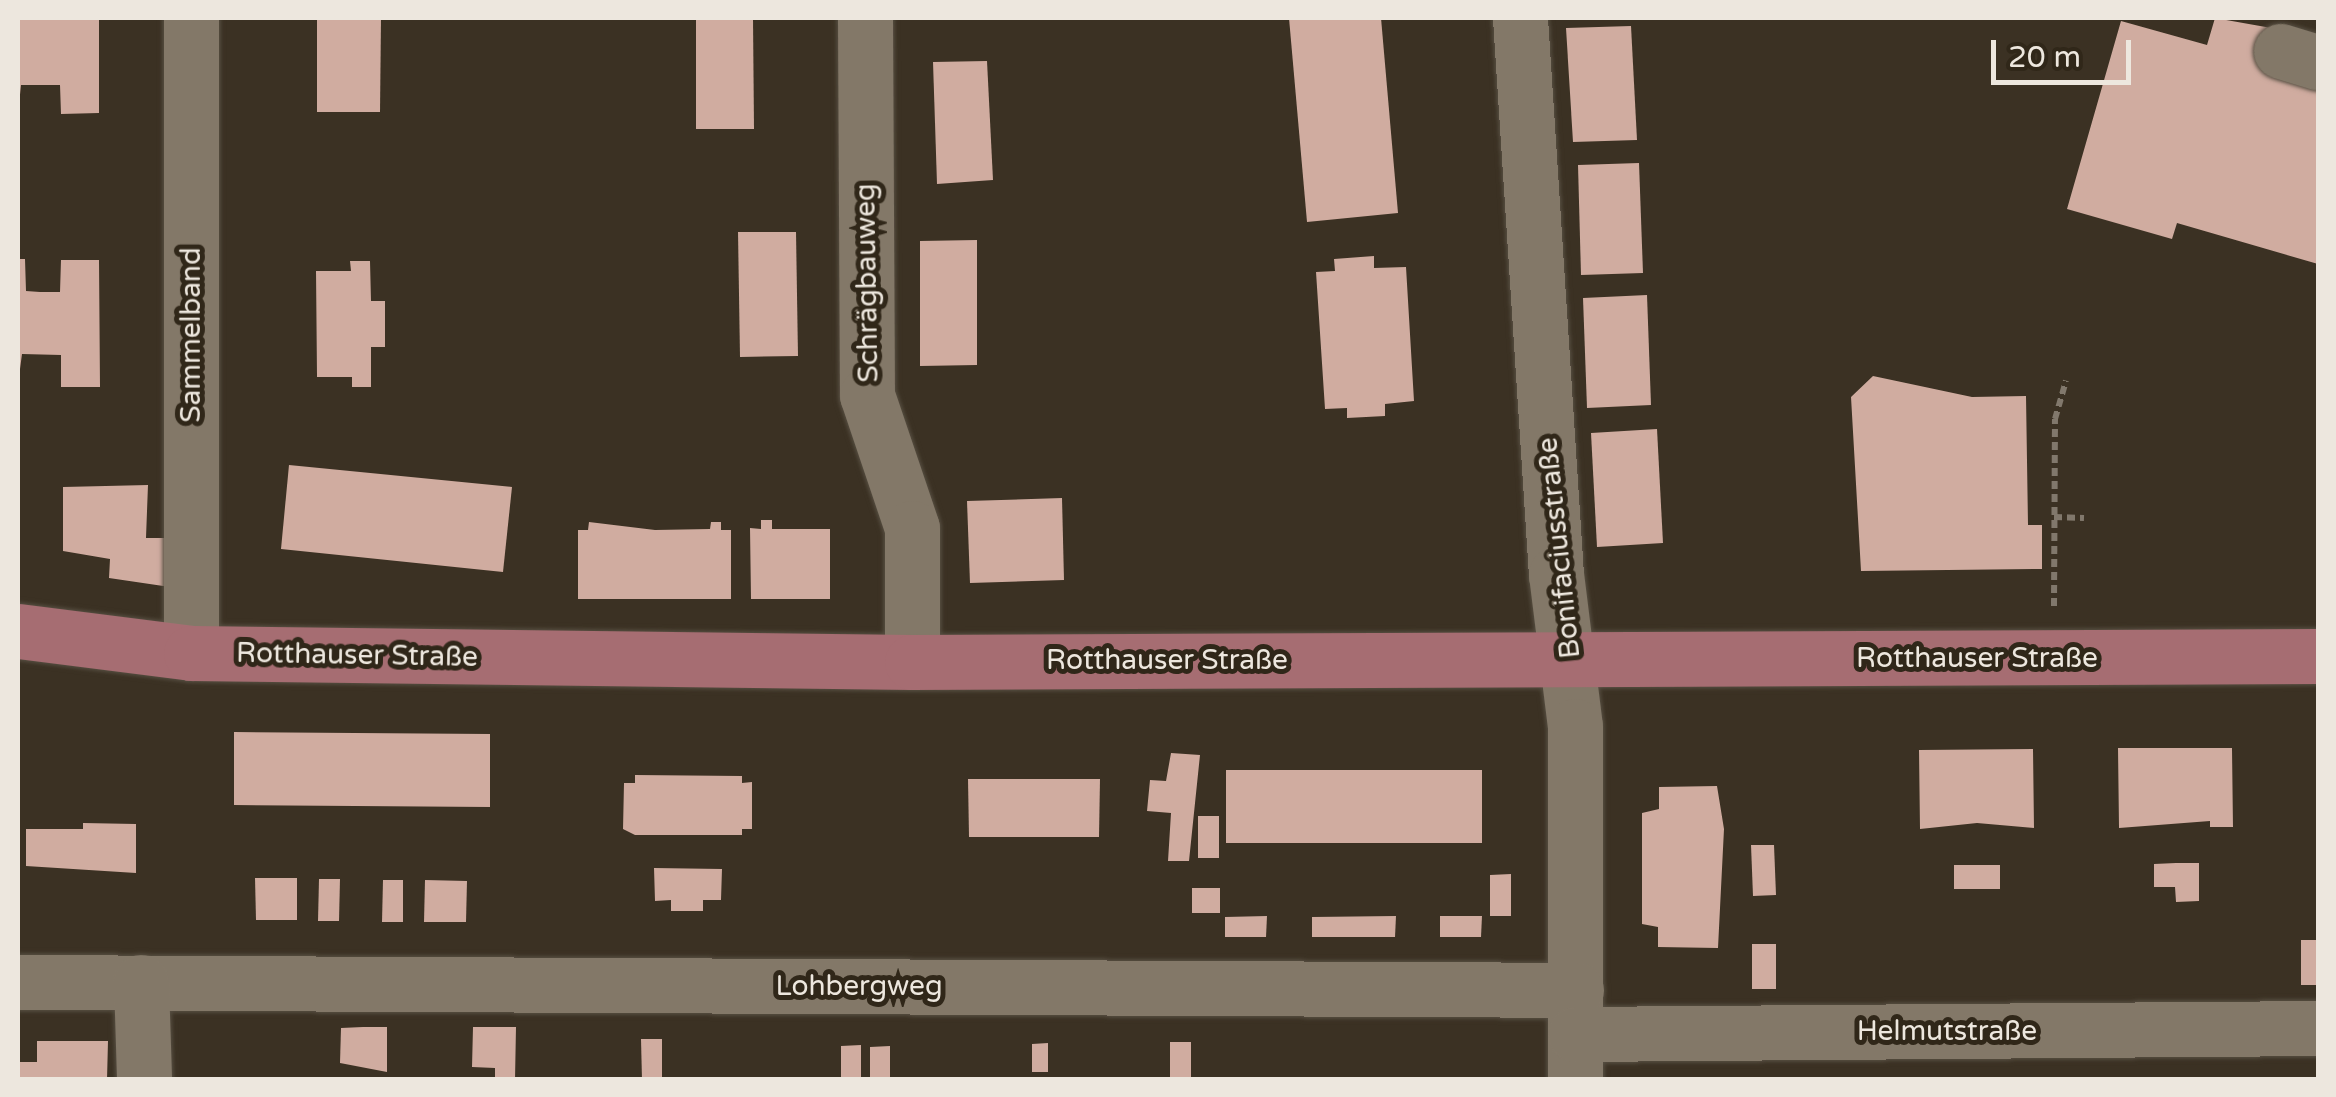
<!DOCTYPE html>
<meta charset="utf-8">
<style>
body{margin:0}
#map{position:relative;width:2336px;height:1097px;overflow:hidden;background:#3b3123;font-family:"Varela Round",sans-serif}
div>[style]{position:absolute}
.building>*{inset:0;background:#d0aca0}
.path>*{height:6px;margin-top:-3px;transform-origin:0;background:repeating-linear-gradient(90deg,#81786c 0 8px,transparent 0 13px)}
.roads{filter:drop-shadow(0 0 2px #574f42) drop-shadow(0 0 2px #574f42)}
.minor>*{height:55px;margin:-27.5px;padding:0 27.5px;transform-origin:27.5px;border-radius:27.5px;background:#837868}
.major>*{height:55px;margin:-27.5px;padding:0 27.5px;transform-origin:27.5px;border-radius:27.5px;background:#a66d72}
span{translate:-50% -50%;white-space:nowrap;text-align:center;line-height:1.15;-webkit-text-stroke:10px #302719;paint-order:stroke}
.street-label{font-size:28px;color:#ede7de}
.frame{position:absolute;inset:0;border:20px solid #ede7de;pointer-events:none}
.scale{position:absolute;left:1991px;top:40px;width:140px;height:45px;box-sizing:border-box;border:5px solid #ede7de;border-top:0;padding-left:12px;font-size:30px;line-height:35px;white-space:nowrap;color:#ede7de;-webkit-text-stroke:8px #302719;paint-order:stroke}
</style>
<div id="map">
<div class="building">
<i style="clip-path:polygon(18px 18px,99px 18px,99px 113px,61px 114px,60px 85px,21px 85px,18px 114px)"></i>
<i style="clip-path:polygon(317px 18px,381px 18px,380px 112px,317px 112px)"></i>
<i style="clip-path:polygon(696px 18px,753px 18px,754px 129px,696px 129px)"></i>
<i style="clip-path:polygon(1289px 18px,1381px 18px,1398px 213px,1307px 222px)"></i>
<i style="clip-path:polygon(2215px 18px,2277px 29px,2318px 75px,2318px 264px,2177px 223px,2172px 239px,2067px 209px,2121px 21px,2207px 45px)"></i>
<i style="clip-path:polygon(1631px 26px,1637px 140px,1573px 142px,1566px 28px)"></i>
<i style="clip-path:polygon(987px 61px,993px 180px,937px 184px,933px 62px)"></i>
<i style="clip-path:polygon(1639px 163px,1643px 273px,1581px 275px,1578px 165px)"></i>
<i style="clip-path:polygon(738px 232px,796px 232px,798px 356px,740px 357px)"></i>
<i style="clip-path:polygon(977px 240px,977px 365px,920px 366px,920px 241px)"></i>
<i style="clip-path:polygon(1374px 256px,1374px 268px,1406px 267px,1414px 401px,1385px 404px,1385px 416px,1347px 418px,1347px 408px,1325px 409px,1316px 272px,1335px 271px,1334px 259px)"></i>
<i style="clip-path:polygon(18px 259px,25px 259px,26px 291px,40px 292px,60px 292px,61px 260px,99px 260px,100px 387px,61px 387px,61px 355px,22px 354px,18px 384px)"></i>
<i style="clip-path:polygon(350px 261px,370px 261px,371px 301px,385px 301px,385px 347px,371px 347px,371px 387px,352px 387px,352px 377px,317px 377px,316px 271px,351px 271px)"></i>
<i style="clip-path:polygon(1647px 295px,1651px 405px,1587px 408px,1583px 298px)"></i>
<i style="clip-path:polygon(1873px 376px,1972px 397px,2026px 396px,2028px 525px,2042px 525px,2042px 569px,1861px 571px,1851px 397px)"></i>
<i style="clip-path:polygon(1657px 429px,1663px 543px,1597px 547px,1591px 433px)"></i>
<i style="clip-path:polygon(289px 465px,512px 487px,503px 572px,281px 549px)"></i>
<i style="clip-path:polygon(148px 485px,146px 538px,169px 538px,170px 587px,109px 578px,110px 559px,63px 551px,63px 487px)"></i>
<i style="clip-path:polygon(1062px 498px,1064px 580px,970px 583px,967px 501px)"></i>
<i style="clip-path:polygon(761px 520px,772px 520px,772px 529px,830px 529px,830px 599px,751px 599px,750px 528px,761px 529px)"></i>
<i style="clip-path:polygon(589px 522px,655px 530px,710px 529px,711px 522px,721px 522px,721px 530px,731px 530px,731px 599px,578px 599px,578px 530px,588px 530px)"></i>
<i style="clip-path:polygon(234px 732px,490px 734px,490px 807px,234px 805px)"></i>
<i style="clip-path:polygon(2118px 748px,2232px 748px,2233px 827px,2210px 827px,2210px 821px,2119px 828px)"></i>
<i style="clip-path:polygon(2033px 749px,2034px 828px,1977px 823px,1920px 829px,1919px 750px)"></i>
<i style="clip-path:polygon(1171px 753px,1200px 755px,1189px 861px,1168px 861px,1171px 813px,1147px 811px,1150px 780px,1166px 781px)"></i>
<i style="clip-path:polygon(1226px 770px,1482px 770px,1482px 843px,1226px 843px)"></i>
<i style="clip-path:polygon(635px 775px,742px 776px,742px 783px,752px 782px,752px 829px,742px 829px,742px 835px,635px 835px,623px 829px,624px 783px,635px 783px)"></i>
<i style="clip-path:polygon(968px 779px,1100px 779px,1099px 837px,969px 837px)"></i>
<i style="clip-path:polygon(1717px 786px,1724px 829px,1718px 948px,1658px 947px,1658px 927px,1642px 924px,1642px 813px,1659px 809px,1659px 787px)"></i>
<i style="clip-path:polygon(1198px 816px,1219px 816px,1219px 858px,1198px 858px)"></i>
<i style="clip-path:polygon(83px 823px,136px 824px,136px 873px,26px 866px,26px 829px,83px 829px)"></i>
<i style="clip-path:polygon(1751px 845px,1774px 845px,1776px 895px,1753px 896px)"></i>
<i style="clip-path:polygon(2176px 863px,2199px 863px,2199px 901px,2176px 902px,2175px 887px,2154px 887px,2154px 864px)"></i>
<i style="clip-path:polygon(1954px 865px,2000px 865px,2000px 889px,1954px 889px)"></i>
<i style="clip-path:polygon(654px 868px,722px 869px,721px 900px,703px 900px,703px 911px,671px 911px,671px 900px,655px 901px)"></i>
<i style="clip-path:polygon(1511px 874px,1511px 916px,1490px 916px,1490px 875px)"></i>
<i style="clip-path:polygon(255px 878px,297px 878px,297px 920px,256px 920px)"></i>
<i style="clip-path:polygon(319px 879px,340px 879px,339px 921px,318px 921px)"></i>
<i style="clip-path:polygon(383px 880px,403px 880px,403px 922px,382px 922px)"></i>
<i style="clip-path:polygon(425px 880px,467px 881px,466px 922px,424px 922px)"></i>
<i style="clip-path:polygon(1192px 888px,1220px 888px,1220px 913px,1192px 913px)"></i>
<i style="clip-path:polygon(1267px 916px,1266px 937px,1225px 937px,1225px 917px)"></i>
<i style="clip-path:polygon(1396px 916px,1395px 937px,1312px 937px,1312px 917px)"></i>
<i style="clip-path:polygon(1440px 916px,1482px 916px,1481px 937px,1440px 937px)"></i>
<i style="clip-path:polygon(2301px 940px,2318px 940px,2318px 985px,2301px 985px)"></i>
<i style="clip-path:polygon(1752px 944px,1776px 944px,1776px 989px,1752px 989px)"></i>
<i style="clip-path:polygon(363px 1027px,387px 1027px,387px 1072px,340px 1063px,341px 1028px)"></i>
<i style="clip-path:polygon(473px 1027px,516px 1027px,515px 1080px,495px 1080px,495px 1068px,472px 1067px)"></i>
<i style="clip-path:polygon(641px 1039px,662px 1039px,662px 1080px,642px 1080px)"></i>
<i style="clip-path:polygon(37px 1041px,108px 1041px,107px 1080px,18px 1080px,18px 1062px,37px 1062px)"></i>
<i style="clip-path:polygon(1170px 1042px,1191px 1042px,1191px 1080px,1170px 1080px)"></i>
<i style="clip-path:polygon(1048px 1043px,1048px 1072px,1032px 1072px,1032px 1044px)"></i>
<i style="clip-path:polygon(861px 1045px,861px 1080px,841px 1080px,841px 1046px)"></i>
<i style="clip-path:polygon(890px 1046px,890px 1080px,870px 1080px,870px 1047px)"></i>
</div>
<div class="path">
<i style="left:2054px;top:517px;width:30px;rotate:2deg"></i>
<i style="left:2054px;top:606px;width:187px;rotate:-89.7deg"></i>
<i style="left:2055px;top:419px;width:40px;rotate:-74deg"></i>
</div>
<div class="roads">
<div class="minor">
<i style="left:191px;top:18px;width:635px;rotate:90deg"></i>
<i style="left:865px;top:18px;width:377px;rotate:89.7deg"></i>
<i style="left:867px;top:395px;width:140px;rotate:71.3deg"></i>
<i style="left:912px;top:528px;width:134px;rotate:90deg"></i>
<i style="left:1520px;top:18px;width:557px;rotate:86.3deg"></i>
<i style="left:1556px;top:574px;width:153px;rotate:82.9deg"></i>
<i style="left:1575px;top:726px;width:354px;rotate:90deg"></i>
<i style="left:2281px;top:51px;width:39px;rotate:17deg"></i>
<i style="left:18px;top:982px;width:1558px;rotate:0.29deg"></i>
<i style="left:141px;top:982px;width:98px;rotate:88.2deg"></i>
<i style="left:1575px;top:1034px;width:743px;rotate:-0.46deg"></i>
</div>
<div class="major">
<i style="left:18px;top:631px;width:174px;rotate:7.2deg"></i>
<i style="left:191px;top:653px;width:721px;rotate:0.72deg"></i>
<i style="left:912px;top:662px;width:1406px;rotate:-0.24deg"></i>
</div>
</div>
<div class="street-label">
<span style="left:867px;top:283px;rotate:-91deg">Schrägbauweg</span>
<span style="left:191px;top:335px;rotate:-90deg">Sammelband</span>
<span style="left:1559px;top:548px;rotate:-96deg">Bonifaciusstraße</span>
<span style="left:357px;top:655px;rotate:1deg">Rotthauser Straße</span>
<span style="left:1977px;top:658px">Rotthauser Straße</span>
<span style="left:1167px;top:660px">Rotthauser Straße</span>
<span style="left:859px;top:986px">Lohbergweg</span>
<span style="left:1947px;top:1031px">Helmutstraße</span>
</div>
<div class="frame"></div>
<div class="scale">20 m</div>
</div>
